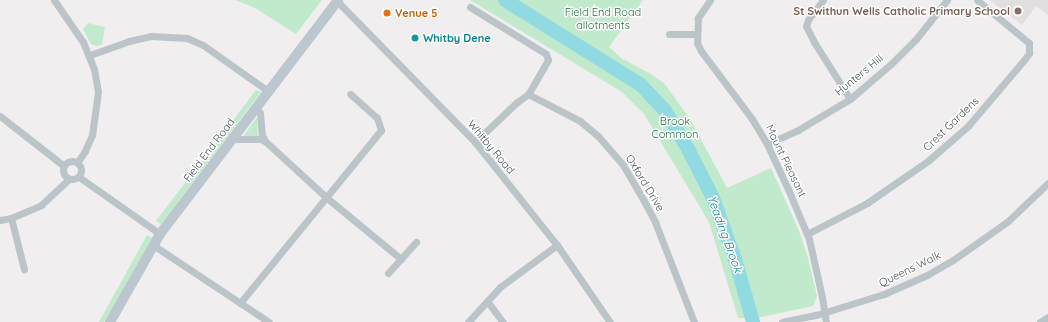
<!DOCTYPE html>
<style>
body{margin:0}
#map{position:relative;width:1048px;height:322px;overflow:hidden;background:#f0eeee;font-family:Quicksand,sans-serif}
div>[style]{position:absolute}
.education>*{inset:0;background:#e1dfe0}
.green>*{inset:0;background:#c1eacc}
.river>*{height:14px;margin:-7px;padding:0 7px;transform-origin:7px;border-radius:7px;background:#92dae2}
.street>*{height:7px;margin:-3.5px;padding:0 3.5px;transform-origin:3.5px;border-radius:3.5px;background:#bbc4c9}
.street>.ring{margin:-3.5px;padding:0;box-sizing:content-box;background:none;border:7px solid #bbc4c9;border-radius:50%}
.secondary>*{height:10px;margin:-5px;padding:0 5px;transform-origin:5px;border-radius:5px;background:#bcc6ce}
.dots>*{width:11px;height:11px;translate:-50% -50%;box-sizing:border-box;border:2px solid #fff;border-radius:50%}
span{translate:-50% -50%;white-space:nowrap;text-align:center;line-height:1.15;-webkit-text-stroke:3px #fff;paint-order:stroke}
.education-label{font-size:11px;color:#785e54;font-weight:700}
.right{translate:-100% -50%;text-align:right}
.food-label{font-size:11px;color:#c56008;font-weight:700}
.left{translate:0 -50%;text-align:left}
.park-label{font-size:11px;color:#207341}
.culture-label{font-size:11px;color:#0d838f;font-weight:700}
.street-label{font-size:11px;color:#485359}
.water-label{font-size:12px;color:#1a808b;font-style:italic}
</style>
<div id="map">
<div class="education">
<i style="clip-path:polygon(990px 0,1048px 0,1048px 15px,1036px 6px,1022px 25px)"></i>
</div>
<div class="green">
<i style="clip-path:polygon(235px 0,322px 0,296px 34px,255px 8px)"></i>
<i style="clip-path:polygon(470px 0,643px 0,609px 47px,621px 58px,649px 73px,664px 83px,690px 119px,727px 188px,771px 168px,799px 231px,808px 258px,817px 296px,813px 306px,756px 318px,738px 318px,709px 222px,644px 114px,622px 92px)"></i>
<i style="clip-path:polygon(88px 23px,105px 27px,102px 44px,97px 46px,91px 44px,83px 29px)"></i>
<i style="clip-path:polygon(256px 90px,261px 92px,161px 224px,156px 221px)"></i>
<i style="clip-path:polygon(257px 117px,258px 136px,242px 138px)"></i>
<i style="clip-path:polygon(147px 235px,152px 238px,104px 322px,99px 322px)"></i>
</div>
<div class="river">
<i style="left:505px;top:0;width:160px;rotate:32deg"></i>
<i style="left:641px;top:85px;width:35px;rotate:47deg"></i>
<i style="left:665px;top:111px;width:44px;rotate:58.8deg"></i>
<i style="left:688px;top:149px;width:55px;rotate:63deg"></i>
<i style="left:713px;top:198px;width:65px;rotate:70.2deg"></i>
<i style="left:735px;top:259px;width:66px;rotate:74.1deg"></i>
</div>
<div class="street">
<i style="left:54px;top:0;width:51px;rotate:55.4deg"></i>
<i style="left:83px;top:42px;width:29px;rotate:68deg"></i>
<i style="left:94px;top:69px;width:23px;rotate:80deg"></i>
<i style="left:98px;top:92px;width:43px;rotate:97.9deg"></i>
<i style="left:92px;top:135px;width:17px;rotate:114deg"></i>
<i style="left:85px;top:151px;width:14px;rotate:124deg"></i>
<i style="left:710px;top:0;width:22px;rotate:124deg"></i>
<i style="left:698px;top:18px;width:25px;rotate:92deg"></i>
<i style="left:697px;top:43px;width:9px;rotate:63deg"></i>
<i style="left:701px;top:51px;width:85px;rotate:53.1deg"></i>
<i style="left:752px;top:119px;width:29px;rotate:59deg"></i>
<i style="left:767px;top:144px;width:50px;rotate:65deg"></i>
<i style="left:788px;top:189px;width:54px;rotate:67.2deg"></i>
<i style="left:809px;top:239px;width:59px;rotate:77.4deg"></i>
<i style="left:822px;top:297px;width:25px;rotate:81deg"></i>
<i style="left:823px;top:0;width:25px;rotate:127deg"></i>
<i style="left:808px;top:20px;width:6px;rotate:108deg"></i>
<i style="left:806px;top:26px;width:18px;rotate:63deg"></i>
<i style="left:814px;top:42px;width:67px;rotate:57.7deg"></i>
<i style="left:337px;top:1px;width:197px;rotate:45.6deg"></i>
<i style="left:475px;top:142px;width:132px;rotate:51.5deg"></i>
<i style="left:557px;top:245px;width:93px;rotate:55.5deg"></i>
<i style="left:470px;top:7px;width:89px;rotate:31.7deg"></i>
<i style="left:546px;top:54px;width:6px;rotate:72deg"></i>
<i style="left:548px;top:60px;width:39px;rotate:120deg"></i>
<i style="left:669px;top:34px;width:27px"></i>
<i style="left:90px;top:55px;width:41px;rotate:-19.7deg"></i>
<i style="left:129px;top:41px;width:23px;rotate:-13deg"></i>
<i style="left:151px;top:36px;width:36px;rotate:3deg"></i>
<i style="left:187px;top:38px;width:17px;rotate:24deg"></i>
<i style="left:203px;top:45px;width:80px;rotate:35.3deg"></i>
<i style="left:255px;top:108px;width:7px;rotate:45deg"></i>
<i style="left:260px;top:113px;width:22px;rotate:85deg"></i>
<i style="left:262px;top:135px;width:7px;rotate:63deg"></i>
<i style="left:0;top:116px;width:81px;rotate:38deg"></i>
<i style="left:232px;top:139px;width:28px"></i>
<i style="left:260px;top:139px;width:5px;rotate:22deg"></i>
<i style="left:265px;top:141px;width:84px;rotate:42.6deg"></i>
<i style="left:327px;top:198px;width:96px;rotate:39.5deg"></i>
<i style="left:475px;top:142px;width:57px;rotate:-43.6deg"></i>
<i style="left:516px;top:103px;width:15px;rotate:-37deg"></i>
<i style="left:528px;top:94px;width:59px;rotate:27.4deg"></i>
<i style="left:580px;top:121px;width:23px;rotate:40deg"></i>
<i style="left:598px;top:136px;width:38px;rotate:49deg"></i>
<i style="left:623px;top:165px;width:42px;rotate:59.7deg"></i>
<i style="left:644px;top:201px;width:24px;rotate:62deg"></i>
<i style="left:655px;top:222px;width:107px;rotate:68.7deg"></i>
<i style="left:767px;top:144px;width:34px;rotate:-24deg"></i>
<i style="left:798px;top:130px;width:61px;rotate:-30.8deg"></i>
<i style="left:850px;top:99px;width:54px;rotate:-40.5deg"></i>
<i style="left:891px;top:64px;width:35px;rotate:-45deg"></i>
<i style="left:916px;top:39px;width:50px;rotate:-51.5deg"></i>
<i class="ring" style="left:63px;top:161px;width:11px;height:11px"></i>
<i style="left:79px;top:177px;width:99px;rotate:35.1deg"></i>
<i style="left:11px;top:218px;width:53px;rotate:75.7deg"></i>
<i style="left:0;top:220px;width:11px;rotate:-10deg"></i>
<i style="left:11px;top:218px;width:33px;rotate:-23deg"></i>
<i style="left:41px;top:205px;width:38px;rotate:-43deg"></i>
<i style="left:807px;top:234px;width:68px;rotate:-27.3deg"></i>
<i style="left:867px;top:203px;width:75px;rotate:-34.7deg"></i>
<i style="left:929px;top:160px;width:52px;rotate:-41.1deg"></i>
<i style="left:968px;top:126px;width:87px;rotate:-49.7deg"></i>
<i style="left:1024px;top:60px;width:9px;rotate:-54deg"></i>
<i style="left:1029px;top:53px;width:10px;rotate:-90deg"></i>
<i style="left:1029px;top:43px;width:67px;rotate:-140.4deg"></i>
<i style="left:153px;top:245px;width:139px;rotate:33.6deg"></i>
<i style="left:388px;top:273px;width:42px;rotate:-47.9deg"></i>
<i style="left:487px;top:301px;width:26px;rotate:53deg"></i>
<i style="left:240px;top:303px;width:223px;rotate:-50.8deg"></i>
<i style="left:381px;top:130px;width:13px;rotate:-108deg"></i>
<i style="left:377px;top:118px;width:36px;rotate:-138deg"></i>
<i style="left:468px;top:322px;width:47px;rotate:-47.6deg"></i>
<i style="left:500px;top:287px;width:71px;rotate:-36.4deg"></i>
<i style="left:782px;top:322px;width:35px;rotate:-12deg"></i>
<i style="left:816px;top:315px;width:71px;rotate:-17.2deg"></i>
<i style="left:884px;top:294px;width:47px;rotate:-23.8deg"></i>
<i style="left:927px;top:275px;width:30px;rotate:-30deg"></i>
<i style="left:953px;top:260px;width:67px;rotate:-35.3deg"></i>
<i style="left:1008px;top:221px;width:55px;rotate:-43.5deg"></i>
<i style="left:1040px;top:322px;width:9px;rotate:-32deg"></i>
</div>
<div class="secondary">
<i style="left:110px;top:322px;width:101px;rotate:-60.4deg"></i>
<i style="left:160px;top:234px;width:294px;rotate:-52.7deg"></i>
</div>
<div class="dots">
<i style="left:1018px;top:11px;background:#8d6e63"></i>
<i style="left:387px;top:13px;background:#e8710a"></i>
<i style="left:415px;top:38px;background:#0f9aa8"></i>
</div>
<div class="education-label">
<span class="right" style="left:1010px;top:11px">St Swithun Wells Catholic Primary School</span>
</div>
<div class="food-label">
<span class="left" style="left:395px;top:13px">Venue 5</span>
</div>
<div class="park-label">
<span style="left:603px;top:19px">Field End Road<br>allotments</span>
<span style="left:675px;top:128px">Brook<br>Common</span>
</div>
<div class="culture-label">
<span class="left" style="left:423px;top:38px">Whitby Dene</span>
</div>
<div class="street-label">
<span style="left:859px;top:75px;rotate:-39deg">Hunters Hill</span>
<span style="left:951px;top:124px;rotate:-44deg">Crest Gardens</span>
<span style="left:491px;top:147px;rotate:50deg">Whitby Road</span>
<span style="left:209px;top:150px;rotate:-53deg">Field End Road</span>
<span style="left:786px;top:161px;rotate:64deg">Mount Pleasant</span>
<span style="left:645px;top:183px;rotate:59deg">Oxford Drive</span>
<span style="left:910px;top:269px;rotate:-26deg">Queens Walk</span>
</div>
<div class="water-label">
<span style="left:725px;top:234px;rotate:70deg">Yeading Brook</span>
</div>
</div>
